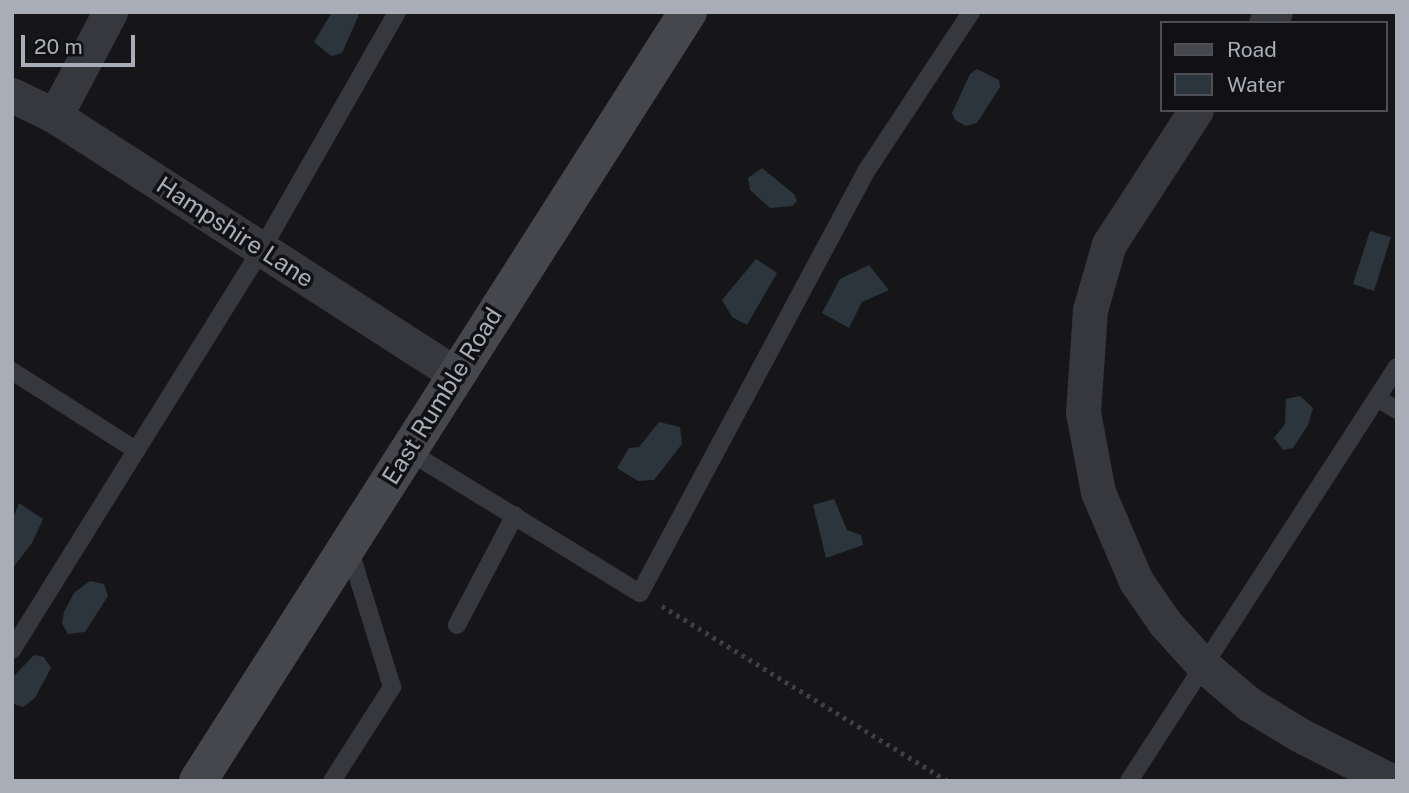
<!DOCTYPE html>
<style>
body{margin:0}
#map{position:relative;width:1409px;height:793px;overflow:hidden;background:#161618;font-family:"Public Sans",sans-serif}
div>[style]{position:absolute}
.water>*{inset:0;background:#2c353c}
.path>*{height:4.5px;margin-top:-2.25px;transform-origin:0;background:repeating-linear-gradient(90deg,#3d3f44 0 3.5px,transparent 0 8.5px)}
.lane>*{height:18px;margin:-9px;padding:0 9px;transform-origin:9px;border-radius:9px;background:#37383d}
.street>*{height:35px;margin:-17.5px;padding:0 17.5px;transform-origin:17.5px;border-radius:17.5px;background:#37383d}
.secondary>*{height:38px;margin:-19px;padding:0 19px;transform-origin:19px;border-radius:19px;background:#45474d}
span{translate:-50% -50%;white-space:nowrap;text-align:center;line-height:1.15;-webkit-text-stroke:7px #111113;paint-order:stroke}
.street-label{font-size:24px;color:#a8adb8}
.frame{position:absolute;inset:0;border:14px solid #a8adb8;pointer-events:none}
.legend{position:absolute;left:1160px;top:21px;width:228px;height:91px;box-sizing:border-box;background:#111113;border:2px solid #4d4f55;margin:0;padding:9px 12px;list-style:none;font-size:21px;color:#a8adb8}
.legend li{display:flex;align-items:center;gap:14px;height:35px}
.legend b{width:35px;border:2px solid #4d4f55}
.scale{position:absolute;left:21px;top:35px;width:114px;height:32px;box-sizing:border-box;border:4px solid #a8adb8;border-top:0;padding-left:9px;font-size:21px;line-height:24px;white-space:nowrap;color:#a8adb8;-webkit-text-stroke:5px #111113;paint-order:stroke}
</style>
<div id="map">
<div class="water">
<i style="clip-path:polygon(332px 12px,358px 12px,358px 17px,342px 53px,331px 56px,314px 42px)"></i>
<i style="clip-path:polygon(977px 69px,999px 80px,1000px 87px,977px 123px,966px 126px,955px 120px,952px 113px,970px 74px)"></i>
<i style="clip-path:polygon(762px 168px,794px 194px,797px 201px,792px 206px,770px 208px,750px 190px,748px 178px)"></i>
<i style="clip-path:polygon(1370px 231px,1391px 237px,1374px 291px,1353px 284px)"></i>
<i style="clip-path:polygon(756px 259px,777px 273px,747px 325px,732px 317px,722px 300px)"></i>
<i style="clip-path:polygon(869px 265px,889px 290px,862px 302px,849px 328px,822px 313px,840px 279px)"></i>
<i style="clip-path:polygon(1300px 396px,1313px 408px,1308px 425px,1293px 448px,1283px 450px,1274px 438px,1285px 424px,1286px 399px)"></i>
<i style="clip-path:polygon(659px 422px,680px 427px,682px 444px,654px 480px,638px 481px,617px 468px,629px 448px,639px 447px)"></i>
<i style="clip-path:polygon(834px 499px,847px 530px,861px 535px,863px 545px,826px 558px,813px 505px)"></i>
<i style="clip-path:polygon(19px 503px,43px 519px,32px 543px,12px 569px,12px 520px)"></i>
<i style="clip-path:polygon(90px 581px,104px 584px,108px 596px,85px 632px,68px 634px,62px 623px,64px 612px,74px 593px)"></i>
<i style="clip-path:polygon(34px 655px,44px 657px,51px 668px,35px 698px,23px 707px,12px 703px,12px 678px)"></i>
</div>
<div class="path">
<i style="left:662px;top:606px;width:335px;rotate:31.5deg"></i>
</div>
<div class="lane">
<i style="left:12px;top:371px;width:148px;rotate:32.6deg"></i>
<i style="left:1377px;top:398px;width:23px;rotate:31deg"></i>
<i style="left:408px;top:451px;width:272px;rotate:31.5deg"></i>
<i style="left:640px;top:593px;width:480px;rotate:-61.8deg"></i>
<i style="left:867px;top:170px;width:189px;rotate:-56.6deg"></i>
<i style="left:457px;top:625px;width:124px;rotate:-62.2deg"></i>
<i style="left:12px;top:650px;width:473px;rotate:-58.1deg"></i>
<i style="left:262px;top:249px;width:273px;rotate:-60.3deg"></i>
<i style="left:332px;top:781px;width:112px;rotate:-57.4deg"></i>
<i style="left:392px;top:687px;width:145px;rotate:-107.2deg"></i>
<i style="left:1129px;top:781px;width:493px;rotate:-57.1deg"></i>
</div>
<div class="street">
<i style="left:1266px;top:23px;width:14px;rotate:-51deg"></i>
<i style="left:12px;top:95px;width:48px;rotate:26deg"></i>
<i style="left:55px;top:116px;width:477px;rotate:32.8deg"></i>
<i style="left:1196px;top:110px;width:160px;rotate:123deg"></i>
<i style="left:1109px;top:244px;width:69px;rotate:106.1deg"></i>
<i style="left:1090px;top:310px;width:102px;rotate:93.9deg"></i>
<i style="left:1083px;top:412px;width:81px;rotate:79.4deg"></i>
<i style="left:1098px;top:492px;width:97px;rotate:66.9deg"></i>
<i style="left:1136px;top:581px;width:51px;rotate:55.4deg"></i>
<i style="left:1165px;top:623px;width:57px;rotate:47.9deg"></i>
<i style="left:1203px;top:665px;width:60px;rotate:40.3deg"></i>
<i style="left:1249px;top:704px;width:60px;rotate:31.3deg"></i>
<i style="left:1300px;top:735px;width:102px;rotate:26.8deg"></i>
<i style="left:55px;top:116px;width:118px;rotate:-62.1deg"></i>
</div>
<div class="secondary">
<i style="left:198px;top:781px;width:912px;rotate:-57.5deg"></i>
</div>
<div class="street-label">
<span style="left:235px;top:232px;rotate:33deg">Hampshire Lane</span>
<span style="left:442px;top:396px;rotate:-58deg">East Rumble Road</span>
</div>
<div class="frame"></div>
<ul class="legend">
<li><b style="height:9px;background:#45474d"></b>Road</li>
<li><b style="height:19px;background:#2c353c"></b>Water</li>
</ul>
<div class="scale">20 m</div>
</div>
